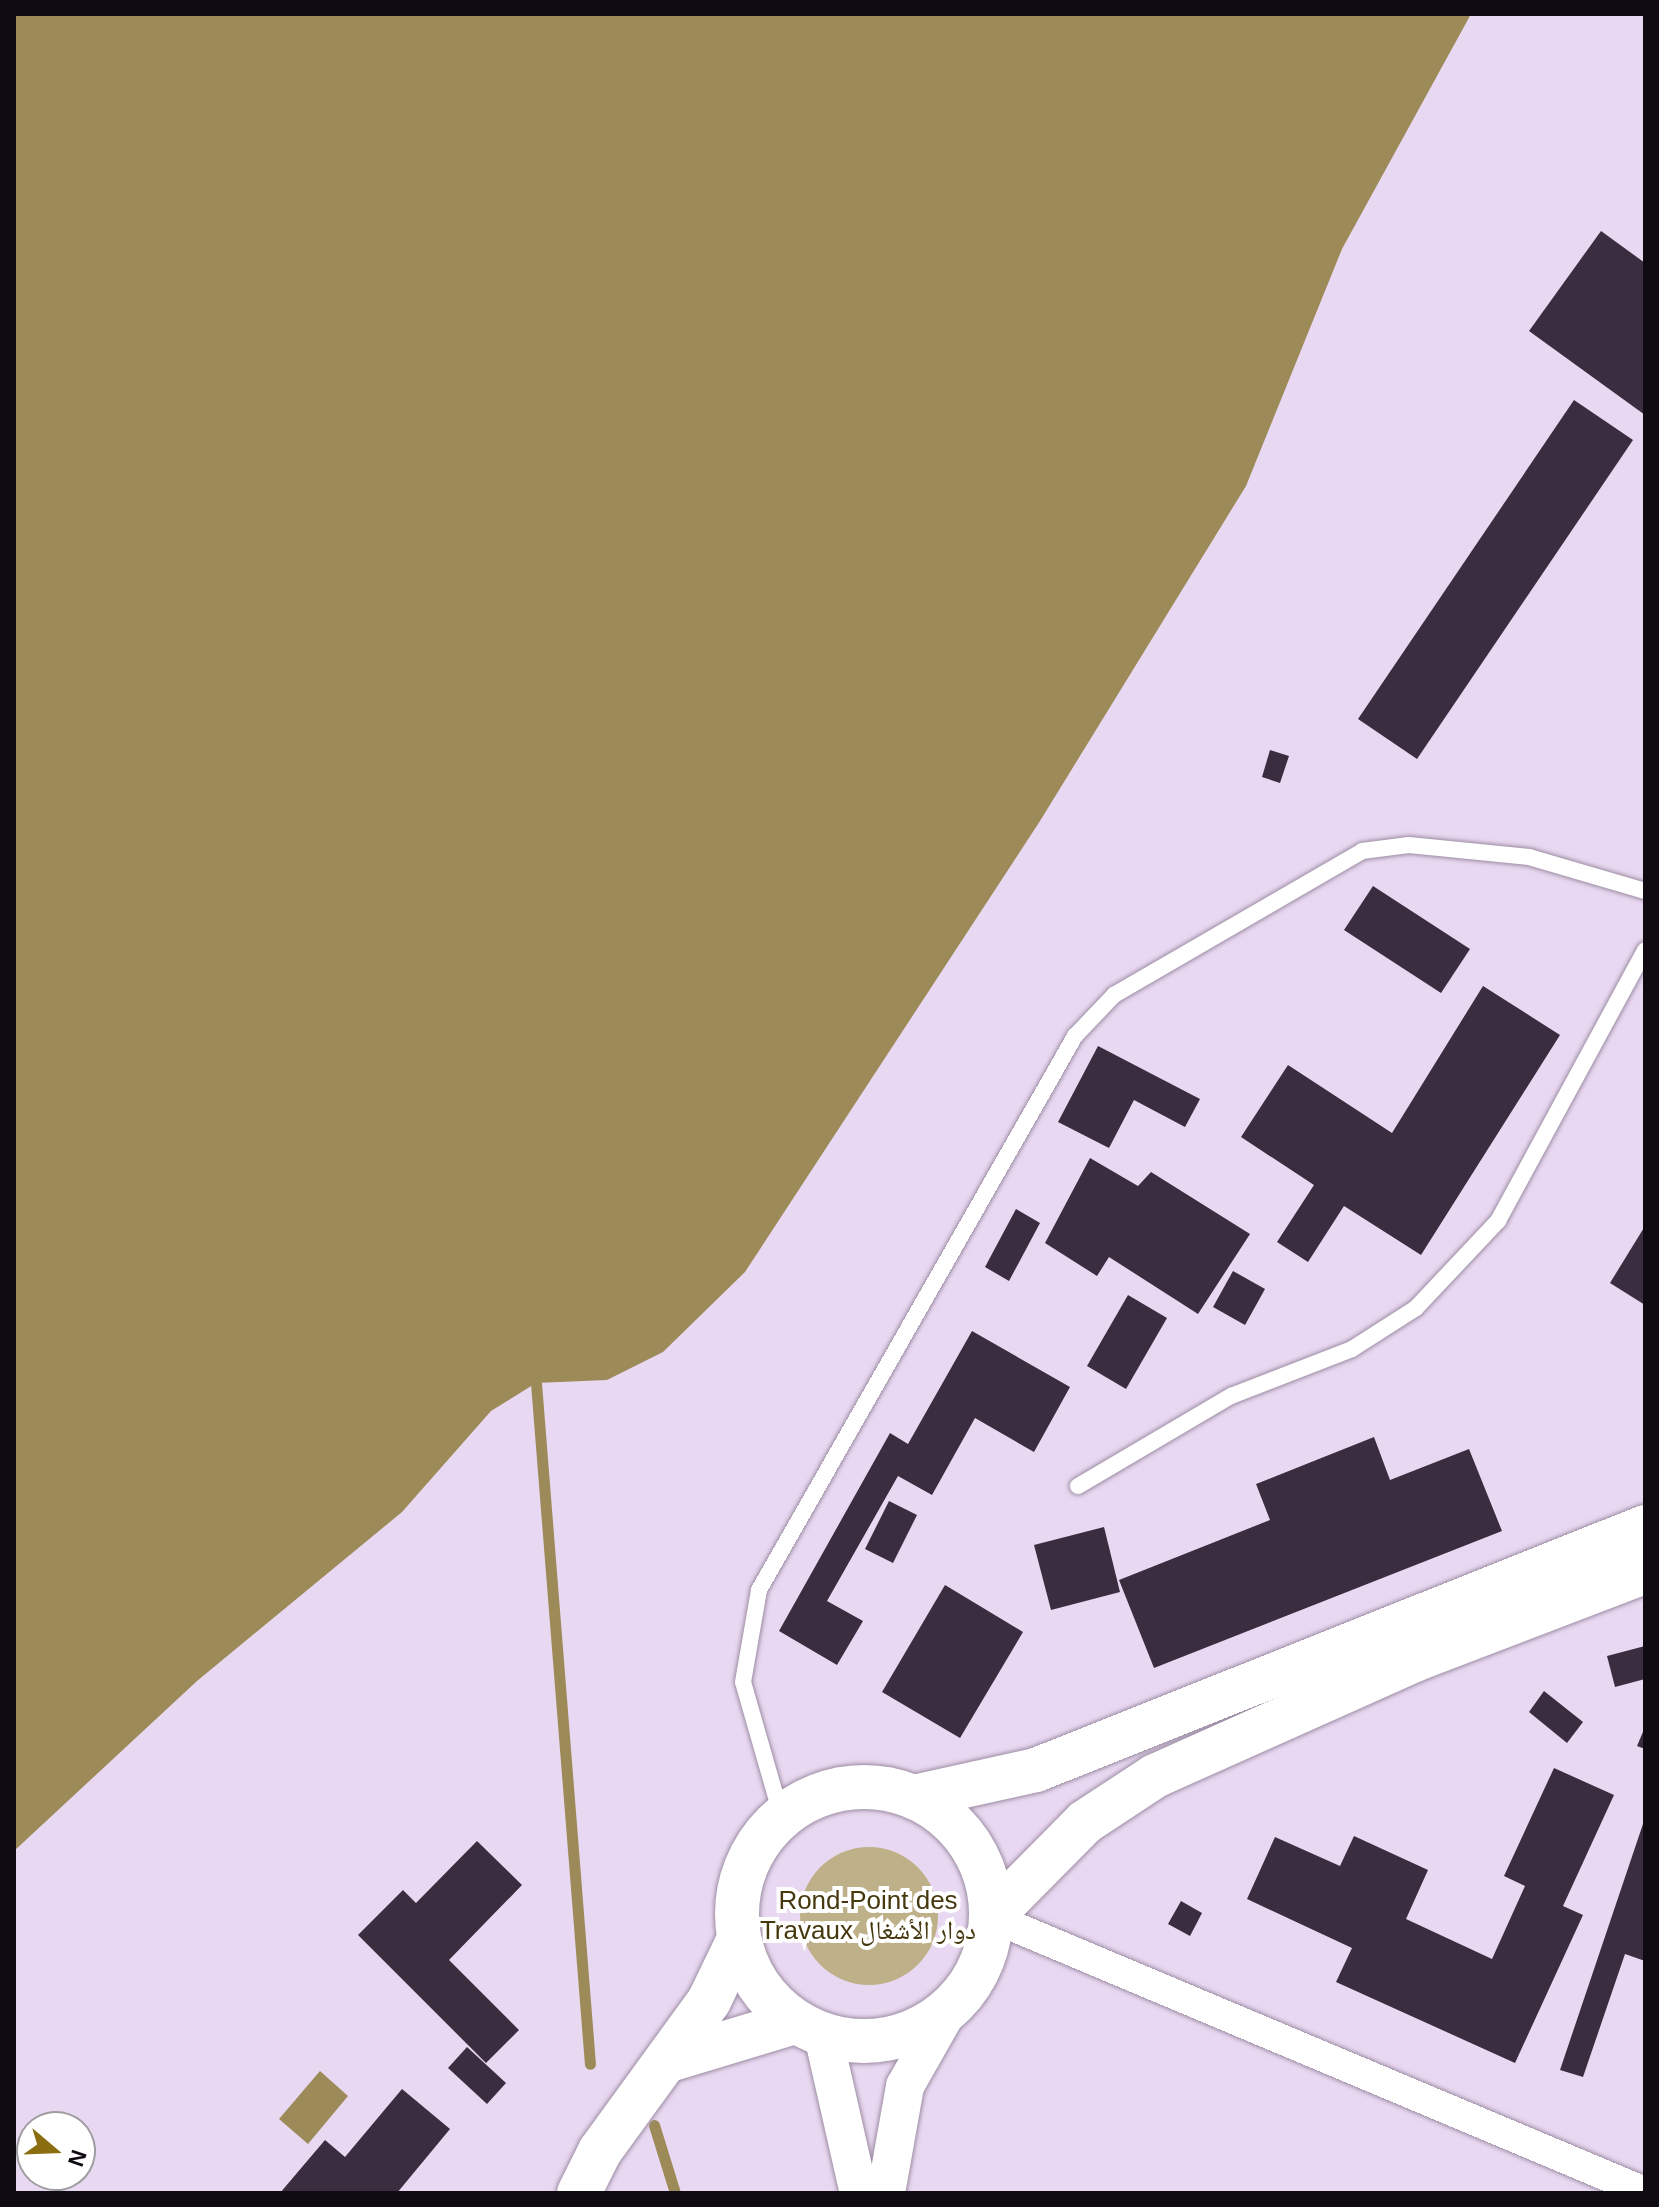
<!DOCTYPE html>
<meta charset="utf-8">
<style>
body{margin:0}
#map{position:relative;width:1659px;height:2207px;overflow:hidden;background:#e9d8f1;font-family:Helvetica,"Noto Naskh Arabic",sans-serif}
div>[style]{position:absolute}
.green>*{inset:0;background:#beb088}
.round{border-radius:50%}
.water>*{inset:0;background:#9c8b59}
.stream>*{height:11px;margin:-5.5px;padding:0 5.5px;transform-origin:5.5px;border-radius:5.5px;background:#9c8b59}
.building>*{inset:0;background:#3a2d40}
.roads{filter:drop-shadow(0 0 2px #9c8da4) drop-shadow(0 0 2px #9c8da4)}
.service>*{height:16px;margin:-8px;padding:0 8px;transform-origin:8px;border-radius:8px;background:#fff}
.minor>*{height:30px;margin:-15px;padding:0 15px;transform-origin:15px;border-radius:15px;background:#fff}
.tertiary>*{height:38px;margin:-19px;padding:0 19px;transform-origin:19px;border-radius:19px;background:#fff}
.secondary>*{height:44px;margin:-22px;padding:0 22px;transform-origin:22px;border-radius:22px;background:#fff}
.secondary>.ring{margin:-22px;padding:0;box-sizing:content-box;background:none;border:44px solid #fff;border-radius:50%}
span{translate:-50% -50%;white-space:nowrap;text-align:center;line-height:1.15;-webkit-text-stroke:8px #fff;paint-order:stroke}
.park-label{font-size:26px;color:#46380e}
.frame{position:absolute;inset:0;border:16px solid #100b13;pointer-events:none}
.north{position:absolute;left:16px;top:2111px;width:80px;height:80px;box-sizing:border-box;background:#fff;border:2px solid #9f9da1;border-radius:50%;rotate:109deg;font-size:22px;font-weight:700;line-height:32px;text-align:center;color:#100b13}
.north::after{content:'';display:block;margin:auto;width:28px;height:36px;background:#8a6e0f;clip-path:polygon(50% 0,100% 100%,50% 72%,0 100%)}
</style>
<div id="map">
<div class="green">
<i class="round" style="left:800px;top:1847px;width:138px;height:138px"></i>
</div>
<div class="water">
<i style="clip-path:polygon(14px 14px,1471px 14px,1342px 249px,1246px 486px,1040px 821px,745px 1272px,663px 1352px,607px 1380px,536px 1383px,491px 1411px,402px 1512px,197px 1681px,14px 1851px)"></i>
<i style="clip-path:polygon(320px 2071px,348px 2096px,308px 2144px,279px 2119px)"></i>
</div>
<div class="stream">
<i style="left:536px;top:1383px;width:683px;rotate:85.47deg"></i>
<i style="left:654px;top:2125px;width:71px;rotate:72.8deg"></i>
</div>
<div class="building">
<i style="clip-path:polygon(1601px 231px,1645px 263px,1645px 415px,1529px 331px)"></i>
<i style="clip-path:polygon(1574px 400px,1633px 440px,1417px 759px,1358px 719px)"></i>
<i style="clip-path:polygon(1270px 750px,1289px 756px,1280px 783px,1262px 777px)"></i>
<i style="clip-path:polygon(1373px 886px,1470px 949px,1441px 993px,1344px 930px)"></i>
<i style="clip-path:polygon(1483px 986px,1560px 1035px,1421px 1255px,1344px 1206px,1308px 1262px,1277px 1242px,1314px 1185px,1241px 1137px,1288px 1065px,1392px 1133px)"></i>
<i style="clip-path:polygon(1098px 1046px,1200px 1099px,1185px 1127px,1134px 1100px,1109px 1148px,1058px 1122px)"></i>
<i style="clip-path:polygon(1090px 1158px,1138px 1186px,1151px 1172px,1250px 1234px,1198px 1314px,1109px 1257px,1097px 1276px,1045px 1243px)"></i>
<i style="clip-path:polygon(1016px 1209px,1040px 1223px,1009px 1281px,985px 1267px)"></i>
<i style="clip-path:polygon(1645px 1226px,1645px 1305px,1610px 1283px)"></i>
<i style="clip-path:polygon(1233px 1271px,1265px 1289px,1245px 1325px,1213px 1307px)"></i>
<i style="clip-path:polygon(1128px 1295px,1167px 1318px,1126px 1389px,1087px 1366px)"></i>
<i style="clip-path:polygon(972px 1331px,1070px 1387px,1034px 1452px,975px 1418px,932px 1495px,898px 1476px,827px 1601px,863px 1621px,837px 1665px,779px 1631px,890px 1433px,908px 1444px)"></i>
<i style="clip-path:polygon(1374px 1437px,1390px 1480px,1469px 1449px,1502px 1531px,1154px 1668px,1119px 1580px,1270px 1520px,1256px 1484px)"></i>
<i style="clip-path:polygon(889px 1501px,917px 1515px,893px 1563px,865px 1549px)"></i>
<i style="clip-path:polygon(1104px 1527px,1120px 1592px,1051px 1610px,1034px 1545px)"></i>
<i style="clip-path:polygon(945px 1585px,1023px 1632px,960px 1738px,882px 1692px)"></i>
<i style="clip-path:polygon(1645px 1646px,1645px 1679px,1615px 1687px,1607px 1656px)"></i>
<i style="clip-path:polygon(1544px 1691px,1583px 1722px,1567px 1743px,1529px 1712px)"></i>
<i style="clip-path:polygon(1645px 1727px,1645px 1749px,1637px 1746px)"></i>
<i style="clip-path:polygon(1554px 1768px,1614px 1795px,1563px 1906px,1583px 1915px,1515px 2063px,1336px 1982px,1352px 1948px,1247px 1899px,1275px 1837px,1340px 1866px,1354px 1836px,1428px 1870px,1406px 1919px,1492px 1959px,1525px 1886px,1504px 1876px)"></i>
<i style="clip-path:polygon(1645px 1818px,1645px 1961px,1625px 1954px,1583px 2077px,1560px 2070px)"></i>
<i style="clip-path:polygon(477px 1841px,522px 1885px,449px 1960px,519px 2030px,486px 2063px,358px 1935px,403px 1890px,416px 1903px)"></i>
<i style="clip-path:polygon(1181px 1901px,1202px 1913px,1190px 1936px,1168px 1924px)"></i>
<i style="clip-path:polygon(467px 2047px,506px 2083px,487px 2104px,448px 2068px)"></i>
<i style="clip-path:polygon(402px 2089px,450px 2129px,397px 2193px,280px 2193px,325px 2140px,345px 2157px)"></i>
</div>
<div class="roads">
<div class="service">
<i style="left:1078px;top:1486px;width:178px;rotate:-30.5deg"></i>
<i style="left:1231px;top:1396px;width:130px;rotate:-21.2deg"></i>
<i style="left:1352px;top:1349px;width:76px;rotate:-32.6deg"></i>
<i style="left:1416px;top:1308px;width:120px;rotate:-46.7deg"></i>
<i style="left:1498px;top:1221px;width:308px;rotate:-61.5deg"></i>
<i style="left:782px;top:1818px;width:141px;rotate:-106deg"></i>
<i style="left:743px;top:1682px;width:93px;rotate:-80.1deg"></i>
<i style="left:759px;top:1590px;width:638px;rotate:-60.3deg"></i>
<i style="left:1075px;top:1036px;width:57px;rotate:-46.4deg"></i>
<i style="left:1114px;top:995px;width:287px;rotate:-30.1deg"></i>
<i style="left:1362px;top:851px;width:47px;rotate:-7.3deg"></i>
<i style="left:1409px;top:845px;width:121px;rotate:5.7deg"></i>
<i style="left:1529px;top:857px;width:121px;rotate:16.3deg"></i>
</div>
<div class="minor">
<i style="left:991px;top:1917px;width:709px;rotate:22.81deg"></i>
</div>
<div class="tertiary">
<i style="left:823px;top:2035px;width:162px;rotate:77.2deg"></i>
<i style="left:886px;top:2193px;width:109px;rotate:-79.9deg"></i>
<i style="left:905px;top:2086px;width:87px;rotate:-60.5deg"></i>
</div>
<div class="secondary">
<i class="ring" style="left:737px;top:1787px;width:210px;height:210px"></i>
<i style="left:914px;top:1797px;width:125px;rotate:-12.5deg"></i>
<i style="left:1036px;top:1770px;width:656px;rotate:-21.75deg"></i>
<i style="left:991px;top:1917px;width:134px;rotate:-45.3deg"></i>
<i style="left:1085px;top:1822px;width:84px;rotate:-33.3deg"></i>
<i style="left:1155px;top:1776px;width:284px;rotate:-24.1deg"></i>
<i style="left:1414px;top:1660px;width:247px;rotate:-20.9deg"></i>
<i style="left:669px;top:2060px;width:132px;rotate:-16.8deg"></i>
<i style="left:579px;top:2193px;width:47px;rotate:-63.4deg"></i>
<i style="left:600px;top:2151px;width:185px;rotate:-54deg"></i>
<i style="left:709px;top:2001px;width:69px;rotate:-64.2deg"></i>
</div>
</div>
<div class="park-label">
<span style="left:868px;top:1916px">Rond-Point des<br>Travaux دوار الأشغال</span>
</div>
<div class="frame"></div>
<div class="north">N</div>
</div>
